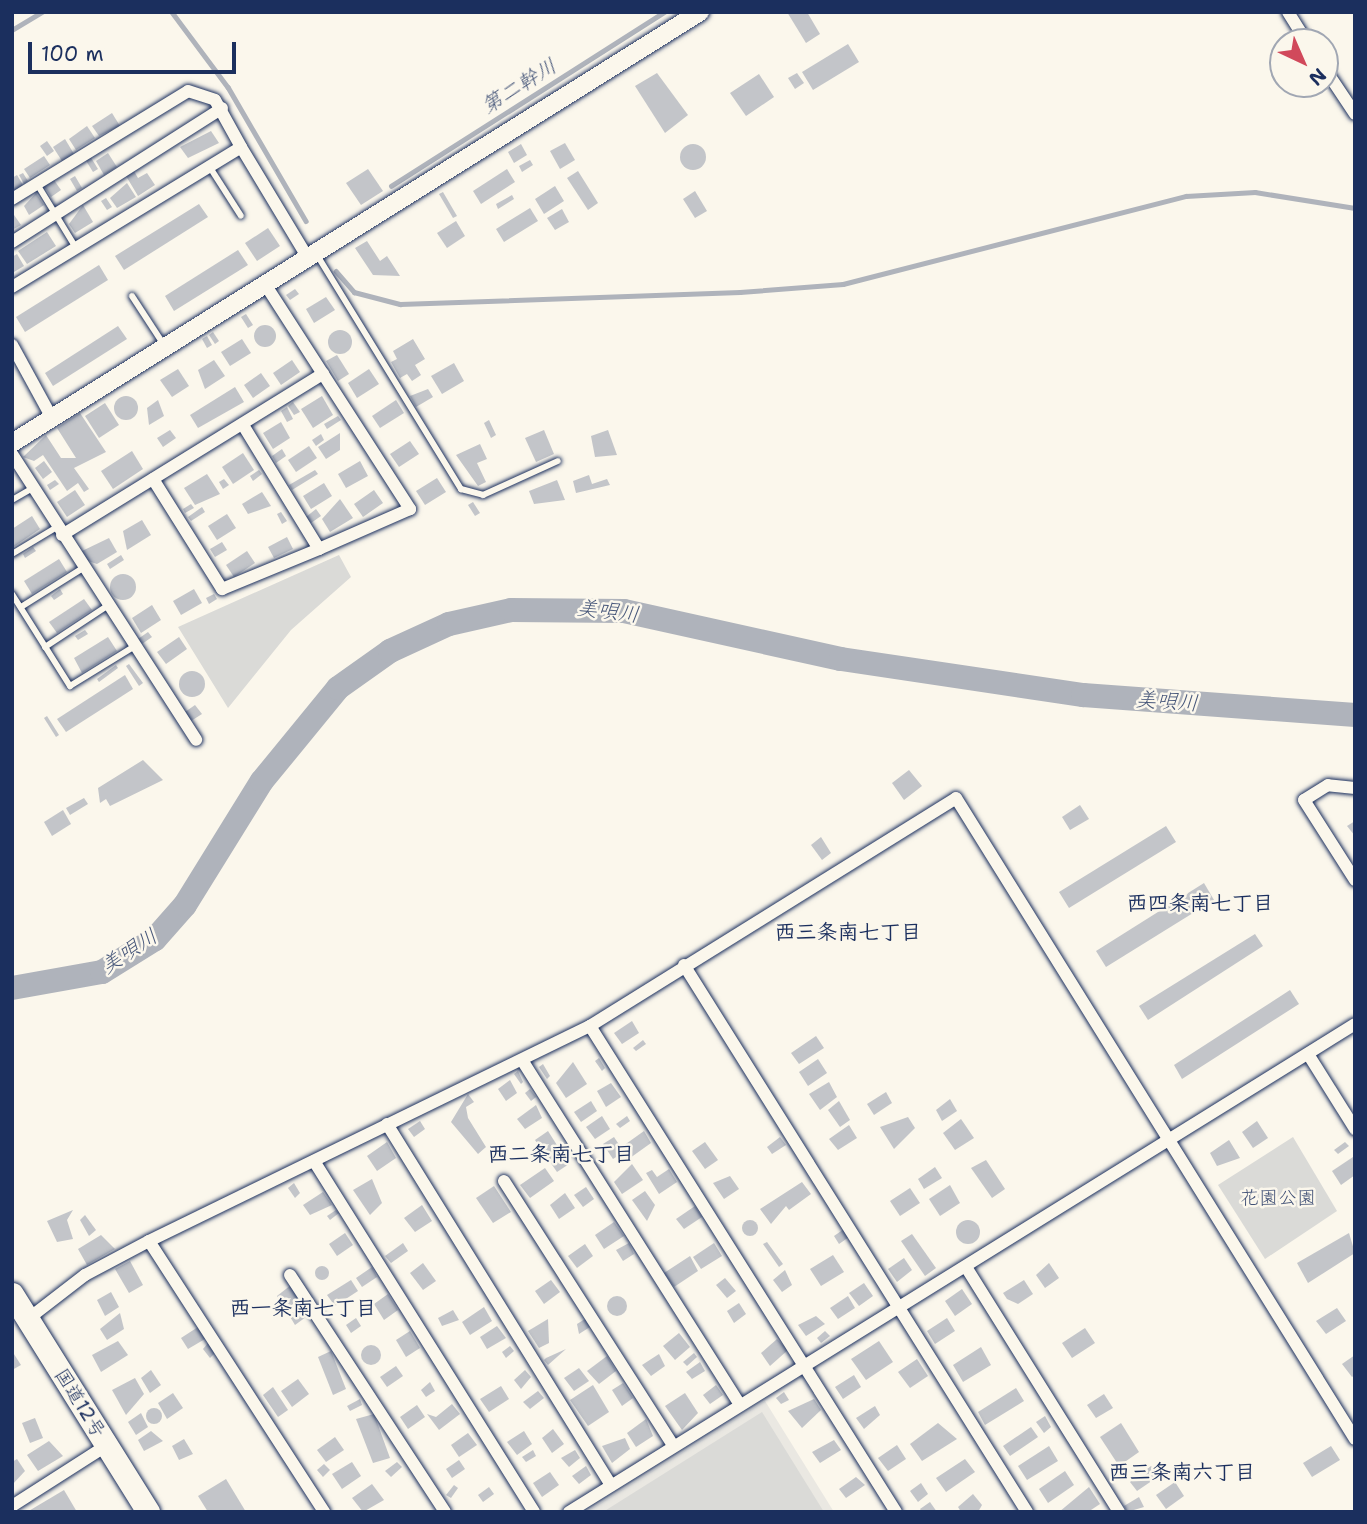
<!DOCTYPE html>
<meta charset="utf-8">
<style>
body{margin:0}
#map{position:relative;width:1367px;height:1524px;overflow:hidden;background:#fbf7ec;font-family:"Shantell Sans","Klee One",sans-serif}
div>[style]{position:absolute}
.built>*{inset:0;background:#eae8e2}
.green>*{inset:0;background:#dadad7}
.stream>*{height:4.5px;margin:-2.25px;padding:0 2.25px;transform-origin:2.25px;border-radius:2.25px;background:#afb3bb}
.river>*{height:24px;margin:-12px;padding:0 12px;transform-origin:12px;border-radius:12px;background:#afb3bb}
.building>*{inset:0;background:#c3c5c9}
.round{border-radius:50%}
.roads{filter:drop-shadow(0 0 2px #1b2f5e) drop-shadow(0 0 2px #1b2f5e)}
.lane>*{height:6px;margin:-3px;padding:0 3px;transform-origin:3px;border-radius:3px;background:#fbf7ec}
.street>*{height:12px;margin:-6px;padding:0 6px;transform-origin:6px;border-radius:6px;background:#fbf7ec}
.secondary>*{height:18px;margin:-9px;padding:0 9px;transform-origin:9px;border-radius:9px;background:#fbf7ec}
.highway>*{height:23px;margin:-11.5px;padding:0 11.5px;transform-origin:11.5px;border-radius:11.5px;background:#fbf7ec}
span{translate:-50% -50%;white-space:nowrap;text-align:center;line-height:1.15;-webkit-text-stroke:5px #fbf7ec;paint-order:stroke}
.park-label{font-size:19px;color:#415176}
.street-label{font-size:19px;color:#1b2f5e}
.water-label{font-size:21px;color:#47577a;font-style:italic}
.neighbourhood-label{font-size:21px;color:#1b2f5e;font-weight:700}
.frame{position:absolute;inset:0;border:14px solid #1b2f5e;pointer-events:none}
.north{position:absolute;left:1269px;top:28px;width:70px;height:70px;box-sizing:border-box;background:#fbf7ec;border:2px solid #a1a7b3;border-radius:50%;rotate:136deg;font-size:19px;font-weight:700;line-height:28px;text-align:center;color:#1b2f5e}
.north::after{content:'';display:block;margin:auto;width:24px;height:32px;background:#d1495b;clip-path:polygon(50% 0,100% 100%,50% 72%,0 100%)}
.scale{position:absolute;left:28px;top:42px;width:208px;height:32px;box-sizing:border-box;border:4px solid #1b2f5e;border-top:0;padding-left:9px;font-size:21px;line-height:24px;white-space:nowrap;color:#1b2f5e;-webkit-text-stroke:5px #fbf7ec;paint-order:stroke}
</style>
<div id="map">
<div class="built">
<i style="clip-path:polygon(765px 1401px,834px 1512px,586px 1512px)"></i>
</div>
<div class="green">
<i style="clip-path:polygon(339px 555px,351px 577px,291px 630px,228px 708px,178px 627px)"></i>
<i style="clip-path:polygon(1293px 1137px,1337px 1211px,1265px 1259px,1218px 1185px)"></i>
<i style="clip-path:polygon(762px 1412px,824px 1512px,603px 1512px)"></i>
</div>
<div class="stream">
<i style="left:172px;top:12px;width:94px;rotate:53.3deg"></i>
<i style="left:228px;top:87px;width:155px;rotate:59.8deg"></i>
<i style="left:12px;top:30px;width:35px;rotate:-31deg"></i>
<i style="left:391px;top:186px;width:324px;rotate:-32.5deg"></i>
<i style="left:336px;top:271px;width:28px;rotate:49deg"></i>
<i style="left:354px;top:292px;width:48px;rotate:14.6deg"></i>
<i style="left:400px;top:304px;width:340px;rotate:-2deg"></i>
<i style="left:740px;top:292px;width:103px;rotate:-4.4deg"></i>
<i style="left:843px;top:284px;width:354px;rotate:-14.4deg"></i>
<i style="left:1186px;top:196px;width:69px;rotate:-3.3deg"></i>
<i style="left:1255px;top:192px;width:101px;rotate:9.1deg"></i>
</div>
<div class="river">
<i style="left:12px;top:988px;width:91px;rotate:-10.1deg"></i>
<i style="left:102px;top:972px;width:62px;rotate:-31.9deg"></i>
<i style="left:155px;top:939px;width:45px;rotate:-48.6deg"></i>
<i style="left:185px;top:905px;width:146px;rotate:-58.2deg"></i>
<i style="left:262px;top:781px;width:120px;rotate:-50.7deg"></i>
<i style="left:338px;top:688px;width:64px;rotate:-35.4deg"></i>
<i style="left:390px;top:651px;width:65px;rotate:-24.6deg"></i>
<i style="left:449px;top:624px;width:64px;rotate:-12.7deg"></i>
<i style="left:511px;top:610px;width:113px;rotate:0.5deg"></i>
<i style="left:624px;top:611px;width:222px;rotate:12.5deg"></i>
<i style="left:841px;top:659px;width:245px;rotate:8.5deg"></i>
<i style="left:1083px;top:695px;width:273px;rotate:4.2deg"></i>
</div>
<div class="building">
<i style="clip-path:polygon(787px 12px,807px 12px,820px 34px,806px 43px)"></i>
<i style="clip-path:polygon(848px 44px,859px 62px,813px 90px,802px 72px)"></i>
<i style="clip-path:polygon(657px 73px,688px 115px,665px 133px,635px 86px)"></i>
<i style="clip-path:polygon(797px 73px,804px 83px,795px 89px,788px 78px)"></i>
<i style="clip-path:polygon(759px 74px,774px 97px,746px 116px,730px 93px)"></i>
<i style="clip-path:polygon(112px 113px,120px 126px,99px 136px,92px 126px)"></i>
<i style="clip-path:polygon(87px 126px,95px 138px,76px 150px,69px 139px)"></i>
<i style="clip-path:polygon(211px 131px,219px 143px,188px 158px,180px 147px)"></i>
<i style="clip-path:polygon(65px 139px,74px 154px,62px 161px,53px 147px)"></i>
<i style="clip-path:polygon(47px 141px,54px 151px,47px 156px,40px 146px)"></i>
<i style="clip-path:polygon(565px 143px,575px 160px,560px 169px,550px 151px)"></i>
<i class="round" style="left:680px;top:144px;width:26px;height:26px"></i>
<i style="clip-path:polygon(521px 144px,527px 155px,514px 163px,508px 152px)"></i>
<i style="clip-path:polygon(108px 153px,117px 167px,104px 175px,96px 161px)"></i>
<i style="clip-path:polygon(44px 156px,50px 165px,30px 178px,24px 169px)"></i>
<i style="clip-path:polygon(90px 156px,98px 169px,93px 172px,85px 159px)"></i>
<i style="clip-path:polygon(530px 160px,533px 165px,522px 172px,519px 166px)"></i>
<i style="clip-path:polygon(368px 169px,383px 191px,361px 205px,346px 183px)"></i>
<i style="clip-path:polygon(507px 169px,515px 182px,481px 204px,473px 191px)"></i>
<i style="clip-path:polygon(134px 171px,138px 178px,147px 173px,155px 185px,138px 196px,126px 176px)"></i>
<i style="clip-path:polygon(578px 171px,598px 203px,588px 210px,567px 178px)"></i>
<i style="clip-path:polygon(23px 173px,28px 181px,24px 184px,19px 175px)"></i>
<i style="clip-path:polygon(17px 175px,23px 185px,12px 193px,12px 178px)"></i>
<i style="clip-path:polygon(75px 176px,82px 188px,77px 191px,70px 179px)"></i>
<i style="clip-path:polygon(54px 180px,61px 190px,51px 197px,44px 186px)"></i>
<i style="clip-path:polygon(127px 183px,136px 197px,117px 208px,110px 198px)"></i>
<i style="clip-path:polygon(555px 186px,564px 201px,544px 214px,535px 199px)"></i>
<i style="clip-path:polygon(695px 191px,707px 211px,695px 218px,683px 199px)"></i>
<i style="clip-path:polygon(443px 192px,457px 216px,453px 218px,439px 194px)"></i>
<i style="clip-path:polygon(36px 193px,44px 205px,29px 215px,24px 206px)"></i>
<i style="clip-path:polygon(512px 195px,514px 199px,498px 209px,496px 204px)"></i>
<i style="clip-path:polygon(106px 198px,112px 207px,107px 210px,101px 201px)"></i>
<i style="clip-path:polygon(199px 204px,208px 217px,124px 270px,115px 256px)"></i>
<i style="clip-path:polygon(83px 205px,93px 222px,75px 233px,69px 224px)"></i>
<i style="clip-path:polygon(530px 208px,538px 221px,504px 242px,496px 229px)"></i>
<i style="clip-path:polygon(562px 209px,569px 222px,555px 230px,547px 218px)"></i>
<i style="clip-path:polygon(12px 212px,21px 225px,12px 230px)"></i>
<i style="clip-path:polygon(456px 221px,465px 236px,447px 248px,437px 233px)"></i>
<i style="clip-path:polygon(268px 228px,280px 246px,257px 261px,245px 243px)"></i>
<i style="clip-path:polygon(47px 232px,56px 246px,27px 264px,18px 251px)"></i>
<i style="clip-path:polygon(367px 241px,380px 261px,387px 256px,400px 276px,373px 275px,355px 248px)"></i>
<i style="clip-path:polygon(238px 250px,248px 265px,174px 311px,165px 296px)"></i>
<i style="clip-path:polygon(17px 254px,24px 266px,14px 272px,12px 257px)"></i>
<i style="clip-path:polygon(99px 265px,108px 280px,25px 332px,16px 317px)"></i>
<i style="clip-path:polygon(295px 289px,299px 294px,290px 300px,286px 295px)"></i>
<i style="clip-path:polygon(326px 297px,335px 310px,314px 323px,306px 309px)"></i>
<i style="clip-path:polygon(246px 314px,253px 325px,248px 328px,241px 317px)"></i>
<i class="round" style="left:254px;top:325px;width:22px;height:22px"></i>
<i style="clip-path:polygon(118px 326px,127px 339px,53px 386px,45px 373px)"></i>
<i class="round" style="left:328px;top:330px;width:24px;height:24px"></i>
<i style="clip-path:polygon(213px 332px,219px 341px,215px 344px,209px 335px)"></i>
<i style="clip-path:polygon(207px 336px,212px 345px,207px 348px,202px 339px)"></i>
<i style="clip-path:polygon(242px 339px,251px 353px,230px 366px,221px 352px)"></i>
<i style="clip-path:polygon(413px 339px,425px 359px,415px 365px,421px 375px,412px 381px,407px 374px,400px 378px,391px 362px,397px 359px,393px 351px)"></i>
<i style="clip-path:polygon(337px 355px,349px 374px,338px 381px,326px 361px)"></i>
<i style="clip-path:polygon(214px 360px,225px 376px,205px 389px,198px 370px)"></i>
<i style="clip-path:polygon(292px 360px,300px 372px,281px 385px,273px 373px)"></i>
<i style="clip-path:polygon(454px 363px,464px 381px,442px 394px,431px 376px)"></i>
<i style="clip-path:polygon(178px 369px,189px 386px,172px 397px,160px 380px)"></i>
<i style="clip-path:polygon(369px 369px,379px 384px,357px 398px,348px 383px)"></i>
<i style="clip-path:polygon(261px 373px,270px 386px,253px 398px,244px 385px)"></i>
<i style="clip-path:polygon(235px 387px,244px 402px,198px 428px,190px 415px)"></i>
<i style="clip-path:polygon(428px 389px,433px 397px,416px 407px,410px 396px)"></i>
<i style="clip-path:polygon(322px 396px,333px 415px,313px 428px,301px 409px)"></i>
<i class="round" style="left:114px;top:396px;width:24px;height:24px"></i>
<i style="clip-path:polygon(158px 400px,164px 416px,149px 425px,147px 408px)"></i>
<i style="clip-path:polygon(396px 400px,404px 413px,380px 428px,372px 416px)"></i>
<i style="clip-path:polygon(293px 402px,300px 412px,294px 415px,288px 406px)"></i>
<i style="clip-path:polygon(105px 403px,119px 425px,99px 438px,85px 416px)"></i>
<i style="clip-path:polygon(287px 407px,293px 419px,287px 422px,281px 411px)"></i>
<i style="clip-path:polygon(80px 413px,106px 452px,74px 468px,89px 489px,84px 492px,78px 483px,67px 491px,43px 455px,34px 461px,23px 457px,46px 435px,61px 458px,76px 458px,57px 428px)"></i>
<i style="clip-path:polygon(338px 416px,341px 420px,327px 429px,324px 424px)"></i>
<i style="clip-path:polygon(489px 420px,496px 435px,491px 438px,484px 423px)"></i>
<i style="clip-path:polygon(281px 422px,290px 438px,273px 449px,263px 433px)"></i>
<i style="clip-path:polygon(170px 430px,176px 438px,163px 447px,157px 438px)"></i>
<i style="clip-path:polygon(544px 430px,554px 454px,536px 462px,525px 438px)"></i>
<i style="clip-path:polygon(608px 430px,617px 455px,595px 457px,591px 436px)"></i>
<i style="clip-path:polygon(340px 433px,340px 450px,326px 459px,318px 447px)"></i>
<i style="clip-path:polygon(321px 434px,324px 440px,316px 446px,312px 440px)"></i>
<i style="clip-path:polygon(410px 441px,419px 454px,399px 467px,390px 454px)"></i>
<i style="clip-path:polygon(480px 444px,487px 459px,477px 463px,486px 482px,478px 486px,456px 455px)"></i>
<i style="clip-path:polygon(309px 446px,317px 458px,296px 472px,288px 460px)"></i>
<i style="clip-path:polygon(282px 449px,286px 456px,276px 463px,272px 456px)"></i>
<i style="clip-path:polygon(132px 451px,143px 469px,113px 489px,101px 471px)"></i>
<i style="clip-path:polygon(243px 453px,254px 470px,233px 484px,222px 467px)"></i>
<i style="clip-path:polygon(44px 461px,52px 472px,43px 479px,35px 468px)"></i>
<i style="clip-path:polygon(360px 461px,368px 476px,346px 488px,338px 474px)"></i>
<i style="clip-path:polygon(259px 470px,262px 474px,253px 481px,250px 476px)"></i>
<i style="clip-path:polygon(315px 470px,318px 474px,292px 490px,289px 485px)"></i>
<i style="clip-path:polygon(207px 474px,220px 494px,195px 505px,184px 488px)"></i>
<i style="clip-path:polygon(589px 475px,592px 484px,607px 479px,610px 485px,576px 493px,573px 481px)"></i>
<i style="clip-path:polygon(437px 478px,446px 492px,425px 505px,416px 491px)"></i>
<i style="clip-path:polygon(224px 479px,229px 485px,223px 489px,219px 482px)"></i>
<i style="clip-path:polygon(55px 480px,59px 484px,50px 490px,47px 485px)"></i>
<i style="clip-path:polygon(557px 480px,565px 500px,534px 504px,529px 491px)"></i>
<i style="clip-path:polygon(324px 483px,332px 496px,311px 509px,303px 496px)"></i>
<i style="clip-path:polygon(75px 490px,85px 505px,67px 517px,57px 502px)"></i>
<i style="clip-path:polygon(374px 490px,383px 503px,363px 517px,354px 504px)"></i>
<i style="clip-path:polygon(262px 492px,271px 506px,248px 514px,242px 504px)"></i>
<i style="clip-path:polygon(340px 499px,353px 518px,330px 532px,322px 519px)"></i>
<i style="clip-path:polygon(473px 502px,480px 513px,475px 516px,468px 505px)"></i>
<i style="clip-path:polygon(191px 504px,194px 508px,185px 513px,183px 509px)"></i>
<i style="clip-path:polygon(202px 507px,205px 512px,191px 521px,188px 517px)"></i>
<i style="clip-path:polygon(316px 509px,321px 516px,311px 523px,306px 517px)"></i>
<i style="clip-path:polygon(281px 512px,287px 521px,282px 524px,277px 514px)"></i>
<i style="clip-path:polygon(227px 514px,236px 528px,217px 540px,208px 526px)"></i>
<i style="clip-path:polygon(32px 516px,40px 529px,12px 548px,12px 529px)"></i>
<i style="clip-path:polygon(142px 520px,151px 535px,127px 550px,123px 531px)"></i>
<i style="clip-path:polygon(287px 537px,293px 549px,274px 558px,268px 547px)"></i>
<i style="clip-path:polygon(109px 538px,117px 552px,97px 564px,88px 561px,82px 551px)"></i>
<i style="clip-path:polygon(222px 542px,227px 550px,215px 557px,210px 549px)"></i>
<i style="clip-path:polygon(33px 547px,36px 551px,25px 558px,23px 554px)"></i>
<i style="clip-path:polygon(247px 551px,255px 563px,234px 577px,226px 565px)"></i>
<i style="clip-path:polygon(121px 555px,124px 560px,110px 569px,107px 564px)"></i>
<i style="clip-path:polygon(59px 559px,67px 572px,32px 594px,24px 581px)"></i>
<i class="round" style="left:110px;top:574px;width:26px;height:26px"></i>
<i style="clip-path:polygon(60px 589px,63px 594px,54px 600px,51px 596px)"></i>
<i style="clip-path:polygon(194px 589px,202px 603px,181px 615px,173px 601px)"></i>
<i style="clip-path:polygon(214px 594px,217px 599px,209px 604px,206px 598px)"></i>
<i style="clip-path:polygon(84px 599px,92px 610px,57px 633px,49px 622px)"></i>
<i style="clip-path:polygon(152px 605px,161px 620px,141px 633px,132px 618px)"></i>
<i style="clip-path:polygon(85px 630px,88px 634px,78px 640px,75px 636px)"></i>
<i style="clip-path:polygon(148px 632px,152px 637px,142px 644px,138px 639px)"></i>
<i style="clip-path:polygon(108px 637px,117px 651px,82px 673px,74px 658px)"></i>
<i style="clip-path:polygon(179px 637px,187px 649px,166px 664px,157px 652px)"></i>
<i style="clip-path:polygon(129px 664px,143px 683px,139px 686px,126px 666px)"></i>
<i style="clip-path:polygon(116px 665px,118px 668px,99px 682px,97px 679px)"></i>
<i class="round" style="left:179px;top:671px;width:26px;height:26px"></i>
<i style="clip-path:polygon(125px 675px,133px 689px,66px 732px,57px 719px)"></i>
<i style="clip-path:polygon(195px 705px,202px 714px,191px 721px,185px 712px)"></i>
<i style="clip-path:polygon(47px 716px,59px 735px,56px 737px,44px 718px)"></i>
<i style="clip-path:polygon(143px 760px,163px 780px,110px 806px,106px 799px,100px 803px,98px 788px)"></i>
<i style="clip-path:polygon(909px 770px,922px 786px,904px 800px,892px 783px)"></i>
<i style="clip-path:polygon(84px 798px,88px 804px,70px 815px,66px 808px)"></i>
<i style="clip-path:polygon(1080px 805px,1089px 819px,1070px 830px,1062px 817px)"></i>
<i style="clip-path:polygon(63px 810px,71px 824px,52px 836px,44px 822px)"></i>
<i style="clip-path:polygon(1355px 821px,1355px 836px,1347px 826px)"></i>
<i style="clip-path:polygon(1166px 826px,1176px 842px,1069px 908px,1059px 892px)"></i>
<i style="clip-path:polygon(821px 837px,831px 853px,822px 860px,811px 845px)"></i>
<i style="clip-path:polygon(1204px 883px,1214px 900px,1106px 967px,1096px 951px)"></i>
<i style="clip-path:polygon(1255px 934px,1263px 946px,1148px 1020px,1139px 1006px)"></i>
<i style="clip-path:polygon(1290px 990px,1299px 1004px,1182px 1079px,1174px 1065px)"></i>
<i style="clip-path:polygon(632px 1021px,639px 1033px,622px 1044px,614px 1033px)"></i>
<i style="clip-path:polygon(816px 1036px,824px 1048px,799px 1064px,791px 1053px)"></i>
<i style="clip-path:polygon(643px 1040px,646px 1044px,636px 1051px,633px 1048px)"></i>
<i style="clip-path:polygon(599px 1058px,605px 1068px,602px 1071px,595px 1061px)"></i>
<i style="clip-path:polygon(818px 1059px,827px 1073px,808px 1086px,799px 1072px)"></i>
<i style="clip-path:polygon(573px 1062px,587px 1084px,566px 1098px,556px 1083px)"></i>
<i style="clip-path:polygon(543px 1064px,550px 1076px,547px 1079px,539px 1067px)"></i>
<i style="clip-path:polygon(518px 1071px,523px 1082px,521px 1084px,514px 1074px)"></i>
<i style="clip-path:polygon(510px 1080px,517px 1093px,506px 1101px,498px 1089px)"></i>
<i style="clip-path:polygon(829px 1082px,837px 1097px,820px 1110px,809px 1094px)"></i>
<i style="clip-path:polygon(611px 1083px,621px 1097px,606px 1107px,597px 1091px)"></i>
<i style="clip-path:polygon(530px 1089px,536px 1097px,531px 1101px,525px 1093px)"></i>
<i style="clip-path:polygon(886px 1092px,892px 1103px,874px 1115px,867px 1104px)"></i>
<i style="clip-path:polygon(468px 1094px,474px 1102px,466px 1107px,468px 1118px,486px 1147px,478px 1154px,451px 1122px)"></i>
<i style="clip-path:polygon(950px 1099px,957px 1111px,942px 1121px,936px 1110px)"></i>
<i style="clip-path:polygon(591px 1101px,597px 1111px,581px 1122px,574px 1112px)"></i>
<i style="clip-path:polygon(839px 1101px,850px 1120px,840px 1127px,828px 1110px)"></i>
<i style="clip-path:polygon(536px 1105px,542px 1118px,525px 1129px,517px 1119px)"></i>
<i style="clip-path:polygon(602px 1116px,610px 1129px,595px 1139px,586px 1127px)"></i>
<i style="clip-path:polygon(627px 1116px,630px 1121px,620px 1128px,616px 1124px)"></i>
<i style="clip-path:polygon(908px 1117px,915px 1128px,894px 1149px,880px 1127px)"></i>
<i style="clip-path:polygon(961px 1119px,974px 1138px,955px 1150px,943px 1133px)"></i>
<i style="clip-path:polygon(420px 1121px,425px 1129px,414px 1137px,408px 1129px)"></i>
<i style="clip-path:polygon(1257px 1121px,1268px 1138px,1253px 1148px,1242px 1132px)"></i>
<i style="clip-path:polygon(849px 1125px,857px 1138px,838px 1150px,829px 1139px)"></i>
<i style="clip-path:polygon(548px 1131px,569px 1164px,557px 1172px,535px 1140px)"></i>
<i style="clip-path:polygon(644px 1131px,651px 1143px,630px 1158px,623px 1146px)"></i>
<i style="clip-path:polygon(614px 1137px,624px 1152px,613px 1159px,603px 1144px)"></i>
<i style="clip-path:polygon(780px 1137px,786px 1145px,772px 1154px,767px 1147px)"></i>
<i style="clip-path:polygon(1229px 1140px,1240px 1158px,1217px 1166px,1210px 1153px)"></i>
<i style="clip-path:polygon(387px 1142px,396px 1158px,377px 1171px,367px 1156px)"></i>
<i style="clip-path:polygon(705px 1142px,718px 1160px,705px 1169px,692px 1151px)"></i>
<i style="clip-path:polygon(1345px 1142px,1349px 1146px,1338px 1154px,1334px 1150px)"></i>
<i style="clip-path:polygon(1353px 1157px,1355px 1175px,1341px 1185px,1332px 1171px)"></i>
<i style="clip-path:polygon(986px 1160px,1005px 1189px,992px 1198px,971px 1168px)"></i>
<i style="clip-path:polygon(632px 1164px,643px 1180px,622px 1194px,614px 1182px)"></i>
<i style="clip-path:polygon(935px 1167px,942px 1178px,924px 1189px,918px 1179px)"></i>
<i style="clip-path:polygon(545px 1168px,554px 1181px,530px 1198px,520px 1185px)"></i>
<i style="clip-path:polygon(669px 1169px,677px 1182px,659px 1194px,646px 1173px,652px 1170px,657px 1177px)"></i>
<i style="clip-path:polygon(730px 1176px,739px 1189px,724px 1199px,713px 1183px)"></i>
<i style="clip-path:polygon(372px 1179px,382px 1203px,370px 1215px,353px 1190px)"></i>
<i style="clip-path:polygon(802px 1182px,811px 1194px,789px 1210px,786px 1206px,771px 1224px,760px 1209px)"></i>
<i style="clip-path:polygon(294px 1183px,300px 1193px,295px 1198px,288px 1188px)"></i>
<i style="clip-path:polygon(950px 1185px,960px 1203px,940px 1216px,929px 1199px)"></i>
<i style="clip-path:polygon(494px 1186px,511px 1212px,493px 1223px,476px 1198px)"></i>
<i style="clip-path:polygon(586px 1187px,594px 1199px,583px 1207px,574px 1195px)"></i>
<i style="clip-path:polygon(910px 1188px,920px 1203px,900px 1216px,890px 1201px)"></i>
<i style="clip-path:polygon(645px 1191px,655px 1205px,647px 1221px,632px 1200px)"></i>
<i style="clip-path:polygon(323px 1192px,332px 1205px,310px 1215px,303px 1205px)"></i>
<i style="clip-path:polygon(565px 1193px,575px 1208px,559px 1219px,550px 1205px)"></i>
<i style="clip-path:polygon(422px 1205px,432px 1221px,415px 1232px,404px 1218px)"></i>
<i style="clip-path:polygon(695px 1206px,702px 1217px,684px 1229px,676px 1219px)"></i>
<i style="clip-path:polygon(73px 1210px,67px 1220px,73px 1239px,57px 1242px,47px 1221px)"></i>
<i style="clip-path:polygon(336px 1210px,339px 1213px,330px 1220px,327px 1216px)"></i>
<i style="clip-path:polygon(85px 1215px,96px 1230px,89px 1236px,80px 1220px)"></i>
<i class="round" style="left:742px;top:1220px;width:16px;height:16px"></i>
<i class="round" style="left:956px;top:1220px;width:24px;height:24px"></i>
<i style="clip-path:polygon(614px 1222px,624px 1236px,604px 1249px,595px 1235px)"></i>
<i style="clip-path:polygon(844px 1229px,849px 1237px,839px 1244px,834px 1236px)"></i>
<i style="clip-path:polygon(345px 1233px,353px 1245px,337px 1256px,329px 1244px)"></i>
<i style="clip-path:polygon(1349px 1233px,1355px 1253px,1308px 1283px,1297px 1263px)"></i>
<i style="clip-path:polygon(912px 1234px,936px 1268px,925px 1276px,901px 1241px)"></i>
<i style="clip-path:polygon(101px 1235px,115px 1249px,87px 1265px,78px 1249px)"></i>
<i style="clip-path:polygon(767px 1242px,783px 1264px,779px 1267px,763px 1244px)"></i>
<i style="clip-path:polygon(403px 1243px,408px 1251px,391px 1263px,385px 1256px)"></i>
<i style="clip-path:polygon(629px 1243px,634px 1254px,623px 1261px,616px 1250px)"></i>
<i style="clip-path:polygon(714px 1243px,722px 1256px,701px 1269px,693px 1257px)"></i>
<i style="clip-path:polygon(585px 1244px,593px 1256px,577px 1268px,568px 1256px)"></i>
<i style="clip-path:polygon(833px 1255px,844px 1272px,821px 1286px,810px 1269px)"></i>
<i style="clip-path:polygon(690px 1256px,698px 1271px,674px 1287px,664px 1273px)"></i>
<i style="clip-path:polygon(904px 1258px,912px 1270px,897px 1282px,888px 1269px)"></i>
<i style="clip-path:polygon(130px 1261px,143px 1285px,129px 1293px,115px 1269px)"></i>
<i style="clip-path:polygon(423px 1263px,436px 1281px,423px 1290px,410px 1273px)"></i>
<i style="clip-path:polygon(1049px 1263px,1059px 1278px,1045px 1288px,1036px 1275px)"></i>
<i class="round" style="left:315px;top:1266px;width:14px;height:14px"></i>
<i style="clip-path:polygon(372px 1267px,377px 1277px,362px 1287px,356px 1278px)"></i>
<i style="clip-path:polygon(785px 1270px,792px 1285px,782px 1292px,773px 1280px)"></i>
<i style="clip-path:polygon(725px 1278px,736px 1291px,727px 1298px,716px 1285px)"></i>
<i style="clip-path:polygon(351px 1280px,358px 1291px,335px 1306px,327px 1295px)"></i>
<i style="clip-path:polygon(551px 1280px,560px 1292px,544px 1304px,535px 1291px)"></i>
<i style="clip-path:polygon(1024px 1280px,1033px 1294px,1018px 1304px,1007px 1299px,1003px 1293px)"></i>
<i style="clip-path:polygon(864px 1283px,873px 1296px,859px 1306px,849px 1293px)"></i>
<i style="clip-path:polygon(291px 1285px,300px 1299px,286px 1309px,277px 1296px)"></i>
<i style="clip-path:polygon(962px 1289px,972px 1304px,955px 1316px,945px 1301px)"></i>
<i style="clip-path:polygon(111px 1292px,119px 1307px,105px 1316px,97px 1300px)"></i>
<i style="clip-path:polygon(388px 1294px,398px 1310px,384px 1320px,374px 1304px)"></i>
<i style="clip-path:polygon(848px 1296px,855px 1308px,838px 1319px,830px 1308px)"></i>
<i class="round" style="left:607px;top:1296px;width:20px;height:20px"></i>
<i style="clip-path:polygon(739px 1303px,746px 1314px,734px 1323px,727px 1311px)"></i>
<i style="clip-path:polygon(484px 1307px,492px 1321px,470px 1335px,462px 1322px)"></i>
<i style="clip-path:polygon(300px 1308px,306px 1317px,295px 1325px,289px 1315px)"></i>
<i style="clip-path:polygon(1337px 1308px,1346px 1321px,1326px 1334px,1316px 1321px)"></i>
<i style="clip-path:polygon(453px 1310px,459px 1320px,442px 1326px,438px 1318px)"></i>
<i style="clip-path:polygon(120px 1313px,124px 1329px,107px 1340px,100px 1329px)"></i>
<i style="clip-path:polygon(816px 1316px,825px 1324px,806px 1336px,798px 1325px)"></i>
<i style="clip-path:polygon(356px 1318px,361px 1326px,351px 1333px,346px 1325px)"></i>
<i style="clip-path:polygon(947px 1318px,955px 1331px,935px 1344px,927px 1331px)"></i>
<i style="clip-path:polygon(548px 1319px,549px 1343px,539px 1348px,528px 1331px)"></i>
<i style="clip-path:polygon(585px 1319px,590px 1327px,579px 1334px,577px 1324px)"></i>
<i style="clip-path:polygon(497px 1326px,506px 1338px,487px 1349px,480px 1337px)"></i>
<i style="clip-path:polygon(198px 1327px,205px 1339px,188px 1349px,181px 1338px)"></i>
<i style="clip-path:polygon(1085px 1328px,1095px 1343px,1072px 1358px,1062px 1343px)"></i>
<i style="clip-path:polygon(410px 1331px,420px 1348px,406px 1357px,396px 1340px)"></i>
<i style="clip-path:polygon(825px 1331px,830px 1336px,821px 1343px,817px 1338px)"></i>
<i style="clip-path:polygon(679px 1333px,690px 1347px,675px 1360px,663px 1346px)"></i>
<i style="clip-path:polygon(777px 1339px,788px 1350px,770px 1366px,761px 1353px)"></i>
<i style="clip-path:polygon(118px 1341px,128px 1355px,101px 1372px,92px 1355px)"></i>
<i style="clip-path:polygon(879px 1341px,893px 1362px,866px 1380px,851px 1359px)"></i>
<i style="clip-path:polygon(208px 1343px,215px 1353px,210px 1358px,203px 1349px)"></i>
<i class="round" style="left:361px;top:1345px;width:20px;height:20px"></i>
<i style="clip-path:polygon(510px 1346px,514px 1351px,506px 1358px,502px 1352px)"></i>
<i style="clip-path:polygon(981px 1347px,991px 1365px,963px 1382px,953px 1365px)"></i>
<i style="clip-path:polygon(566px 1349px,548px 1365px,544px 1360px,546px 1358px)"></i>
<i style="clip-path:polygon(12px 1351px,21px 1365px,12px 1370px)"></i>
<i style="clip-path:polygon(331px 1351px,346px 1389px,333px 1395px,318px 1357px)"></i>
<i style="clip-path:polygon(694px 1353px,697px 1357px,687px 1366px,683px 1362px)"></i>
<i style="clip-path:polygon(659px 1354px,665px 1366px,651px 1376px,642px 1365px)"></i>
<i style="clip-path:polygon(1355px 1355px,1355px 1375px,1352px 1377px,1342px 1364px)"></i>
<i style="clip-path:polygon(607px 1356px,616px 1371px,599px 1384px,587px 1371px)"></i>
<i style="clip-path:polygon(917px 1359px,928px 1376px,910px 1388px,898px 1372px)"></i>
<i style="clip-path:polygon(700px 1362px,705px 1371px,692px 1379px,686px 1372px)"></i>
<i style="clip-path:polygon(396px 1366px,403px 1376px,387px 1387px,380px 1377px)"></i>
<i style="clip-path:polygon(579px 1368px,589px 1381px,574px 1391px,564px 1378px)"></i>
<i style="clip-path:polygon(151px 1370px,161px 1385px,150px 1393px,141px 1378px)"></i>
<i style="clip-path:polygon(525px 1370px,531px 1377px,521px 1389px,514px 1380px)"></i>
<i style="clip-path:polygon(854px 1375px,861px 1387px,843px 1399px,835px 1387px)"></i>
<i style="clip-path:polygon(135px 1378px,144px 1394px,126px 1415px,112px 1390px)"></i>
<i style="clip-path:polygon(298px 1379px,309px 1394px,292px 1407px,281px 1391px)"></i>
<i style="clip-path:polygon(430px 1382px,435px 1391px,426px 1397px,421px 1390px)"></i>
<i style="clip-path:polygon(623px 1383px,633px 1398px,622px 1406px,612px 1390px)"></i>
<i style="clip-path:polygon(593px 1385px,609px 1412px,588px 1426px,570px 1400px)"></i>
<i style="clip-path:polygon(716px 1385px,723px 1395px,710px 1404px,703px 1395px)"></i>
<i style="clip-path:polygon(501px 1386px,509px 1399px,489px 1412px,480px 1399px)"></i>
<i style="clip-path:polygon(273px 1387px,288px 1410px,278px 1417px,263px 1395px)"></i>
<i style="clip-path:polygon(1016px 1388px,1024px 1401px,985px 1425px,978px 1412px)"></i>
<i style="clip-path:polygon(538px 1391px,544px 1398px,530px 1409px,523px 1402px)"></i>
<i style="clip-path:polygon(784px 1392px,789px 1400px,781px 1404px,776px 1398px)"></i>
<i style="clip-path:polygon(173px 1393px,183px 1408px,167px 1419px,158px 1403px)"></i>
<i style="clip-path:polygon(685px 1393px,698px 1413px,682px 1430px,665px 1406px)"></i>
<i style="clip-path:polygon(1104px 1394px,1113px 1408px,1096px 1418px,1087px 1405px)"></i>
<i style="clip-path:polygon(360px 1399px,362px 1405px,350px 1411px,347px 1406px)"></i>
<i style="clip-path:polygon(814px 1399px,821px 1410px,802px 1428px,788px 1411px)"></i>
<i style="clip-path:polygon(452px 1404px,460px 1414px,439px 1430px,427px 1414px,436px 1417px)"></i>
<i style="clip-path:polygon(417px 1405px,425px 1417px,408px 1429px,400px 1417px)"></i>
<i style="clip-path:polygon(875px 1406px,880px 1415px,864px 1429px,856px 1418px)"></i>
<i class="round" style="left:146px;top:1408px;width:16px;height:16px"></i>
<i style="clip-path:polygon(141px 1413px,148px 1427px,136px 1435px,128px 1422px)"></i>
<i style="clip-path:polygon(374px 1414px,390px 1458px,373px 1463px,356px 1419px)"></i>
<i style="clip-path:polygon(1045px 1416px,1051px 1427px,1044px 1433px,1036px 1422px)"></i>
<i style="clip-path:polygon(35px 1418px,43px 1438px,30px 1443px,22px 1423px)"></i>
<i style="clip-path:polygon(646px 1419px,653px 1436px,636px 1447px,627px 1433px)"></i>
<i style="clip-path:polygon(938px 1423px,957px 1439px,922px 1461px,910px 1444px)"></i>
<i style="clip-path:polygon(1121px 1423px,1139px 1452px,1119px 1466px,1100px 1437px)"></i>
<i style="clip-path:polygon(1031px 1427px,1038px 1437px,1010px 1456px,1003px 1446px)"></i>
<i style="clip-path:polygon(553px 1429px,564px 1444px,552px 1453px,542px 1438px)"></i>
<i style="clip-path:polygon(151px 1431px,163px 1441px,144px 1451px,138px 1440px)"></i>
<i style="clip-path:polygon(524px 1431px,532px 1444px,517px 1455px,507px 1442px)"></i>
<i style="clip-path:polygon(468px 1433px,477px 1445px,459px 1457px,451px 1445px)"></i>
<i style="clip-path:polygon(335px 1437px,344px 1450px,326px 1462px,317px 1450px)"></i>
<i style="clip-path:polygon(625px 1438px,630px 1449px,612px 1463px,602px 1446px)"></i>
<i style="clip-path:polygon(184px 1439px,193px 1454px,179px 1460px,172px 1446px)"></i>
<i style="clip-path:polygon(834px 1440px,841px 1450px,820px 1463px,812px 1452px)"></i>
<i style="clip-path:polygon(49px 1441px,63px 1456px,38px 1471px,27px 1455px)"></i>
<i style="clip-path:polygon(897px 1445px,906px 1459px,888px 1471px,878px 1458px)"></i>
<i style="clip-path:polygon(1049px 1446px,1058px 1461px,1027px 1480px,1018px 1466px)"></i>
<i style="clip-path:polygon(1331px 1446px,1340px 1460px,1312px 1477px,1303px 1463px)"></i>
<i style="clip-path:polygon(533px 1450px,536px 1456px,526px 1462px,522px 1457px)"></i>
<i style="clip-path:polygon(575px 1450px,580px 1458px,569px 1467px,561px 1458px)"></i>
<i style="clip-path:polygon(17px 1459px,25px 1471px,12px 1485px,12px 1462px)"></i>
<i style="clip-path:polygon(965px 1459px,975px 1472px,946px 1492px,936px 1478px)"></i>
<i style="clip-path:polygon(459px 1460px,465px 1469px,452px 1478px,446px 1469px)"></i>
<i style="clip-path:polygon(352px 1462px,361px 1476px,342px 1489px,332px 1474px)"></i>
<i style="clip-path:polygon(397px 1462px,402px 1467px,391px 1477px,385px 1471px)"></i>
<i style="clip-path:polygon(324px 1464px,330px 1470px,323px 1477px,317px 1470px)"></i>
<i style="clip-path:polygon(586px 1466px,591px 1475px,579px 1484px,572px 1476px)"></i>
<i style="clip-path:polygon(1151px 1466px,1159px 1476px,1137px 1491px,1130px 1482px)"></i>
<i style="clip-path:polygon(1065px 1471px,1074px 1485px,1048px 1503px,1039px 1489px)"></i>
<i style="clip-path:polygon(550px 1472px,559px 1485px,542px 1497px,533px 1483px)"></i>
<i style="clip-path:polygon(856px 1477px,865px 1485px,846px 1498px,839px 1489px)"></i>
<i style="clip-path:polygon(226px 1479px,246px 1512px,208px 1512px,198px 1496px)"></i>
<i style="clip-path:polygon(1175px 1482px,1184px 1496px,1166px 1509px,1156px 1495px)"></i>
<i style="clip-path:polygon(921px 1483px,928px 1494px,918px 1502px,910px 1491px)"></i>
<i style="clip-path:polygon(372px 1484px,384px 1500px,363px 1512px,352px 1498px)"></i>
<i style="clip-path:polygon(454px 1485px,458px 1488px,451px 1498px,446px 1495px)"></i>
<i style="clip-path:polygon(489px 1487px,494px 1494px,483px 1502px,478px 1495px)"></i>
<i style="clip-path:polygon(1089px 1487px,1100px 1504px,1088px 1512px,1059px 1512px)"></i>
<i style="clip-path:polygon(64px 1490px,77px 1512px,27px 1512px)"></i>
<i style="clip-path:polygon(973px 1494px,982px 1505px,978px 1512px,961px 1512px,958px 1507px)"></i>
<i style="clip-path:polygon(1139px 1497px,1144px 1507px,1127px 1512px,1124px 1506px)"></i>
<i style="clip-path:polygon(930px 1502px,937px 1512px,922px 1512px,920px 1509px)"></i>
</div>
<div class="roads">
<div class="lane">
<i style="left:209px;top:166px;width:59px;rotate:57.4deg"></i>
<i style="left:37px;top:184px;width:75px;rotate:58.6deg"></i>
<i style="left:317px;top:255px;width:275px;rotate:58.4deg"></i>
<i style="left:461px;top:489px;width:23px;rotate:15deg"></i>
<i style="left:483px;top:495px;width:82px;rotate:-24.4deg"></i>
<i style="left:132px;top:296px;width:59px;rotate:56.9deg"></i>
<i style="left:12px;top:500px;width:24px;rotate:-30deg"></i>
<i style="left:12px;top:554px;width:52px;rotate:-31deg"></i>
<i style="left:12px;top:594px;width:109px;rotate:57.8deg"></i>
<i style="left:70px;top:686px;width:76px;rotate:-31.6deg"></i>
<i style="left:21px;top:607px;width:73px;rotate:-32.2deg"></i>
<i style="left:45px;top:647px;width:74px;rotate:-33.5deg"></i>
</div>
<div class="street">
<i style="left:1288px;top:12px;width:36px;rotate:58deg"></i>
<i style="left:1325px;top:69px;width:54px;rotate:56.3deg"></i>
<i style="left:12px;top:199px;width:206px;rotate:-31.5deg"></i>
<i style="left:188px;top:91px;width:28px;rotate:18deg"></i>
<i style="left:215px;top:100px;width:54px;rotate:61deg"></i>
<i style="left:12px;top:242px;width:249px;rotate:-32.5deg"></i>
<i style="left:265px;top:284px;width:268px;rotate:57.2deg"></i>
<i style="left:410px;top:509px;width:99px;rotate:156.3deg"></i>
<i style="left:12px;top:287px;width:268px;rotate:-31.4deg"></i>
<i style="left:241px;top:147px;width:130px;rotate:58.9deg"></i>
<i style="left:12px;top:345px;width:83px;rotate:61.3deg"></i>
<i style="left:12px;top:454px;width:340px;rotate:57.2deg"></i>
<i style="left:153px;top:479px;width:130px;rotate:57.9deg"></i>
<i style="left:222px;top:589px;width:105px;rotate:-22.4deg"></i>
<i style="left:319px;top:549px;width:145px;rotate:-121.5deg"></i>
<i style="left:62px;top:535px;width:307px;rotate:-31.7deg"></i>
<i style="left:1355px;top:788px;width:27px;rotate:-174deg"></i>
<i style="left:1328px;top:785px;width:28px;rotate:148deg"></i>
<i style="left:1304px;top:800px;width:95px;rotate:57.5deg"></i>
<i style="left:684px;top:965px;width:646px;rotate:57.91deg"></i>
<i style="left:590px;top:1026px;width:574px;rotate:57.8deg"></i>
<i style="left:1308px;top:1054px;width:89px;rotate:57.9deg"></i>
<i style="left:522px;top:1060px;width:408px;rotate:57.7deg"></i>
<i style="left:387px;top:1124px;width:425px;rotate:58.2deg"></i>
<i style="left:314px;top:1161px;width:414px;rotate:57.9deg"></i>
<i style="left:504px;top:1181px;width:313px;rotate:57.4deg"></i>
<i style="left:149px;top:1241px;width:323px;rotate:57.1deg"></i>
<i style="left:966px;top:1267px;width:289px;rotate:58deg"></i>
<i style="left:290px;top:1275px;width:283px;rotate:56.8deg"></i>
<i style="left:28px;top:1319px;width:72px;rotate:-37.7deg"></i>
<i style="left:85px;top:1275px;width:72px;rotate:-28deg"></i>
<i style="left:149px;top:1241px;width:491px;rotate:-26deg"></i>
<i style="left:590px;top:1026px;width:431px;rotate:-31.9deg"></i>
<i style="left:956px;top:798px;width:755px;rotate:58.1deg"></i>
<i style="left:12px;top:1506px;width:112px;rotate:-32.6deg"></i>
<i style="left:569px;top:1512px;width:925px;rotate:-31.83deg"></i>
</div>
<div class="secondary">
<i style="left:12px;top:443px;width:812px;rotate:-32.07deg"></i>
</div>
<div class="highway">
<i style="left:12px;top:1294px;width:257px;rotate:58deg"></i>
</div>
</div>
<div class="park-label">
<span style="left:1278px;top:1198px">花園公園</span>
</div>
<div class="street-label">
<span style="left:80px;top:1403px;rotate:58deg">国道12号</span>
</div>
<div class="water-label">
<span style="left:519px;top:86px;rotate:-32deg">第二幹川</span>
<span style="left:608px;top:611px;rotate:7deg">美唄川</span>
<span style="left:1167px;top:701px;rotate:4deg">美唄川</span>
<span style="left:129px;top:951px;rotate:-33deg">美唄川</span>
</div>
<div class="neighbourhood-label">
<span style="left:1200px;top:903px">西四条南七丁目</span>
<span style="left:848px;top:932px">西三条南七丁目</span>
<span style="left:561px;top:1154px">西二条南七丁目</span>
<span style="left:303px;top:1308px">西一条南七丁目</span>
<span style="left:1182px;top:1472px">西三条南六丁目</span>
</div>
<div class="frame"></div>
<div class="north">N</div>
<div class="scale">100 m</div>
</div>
